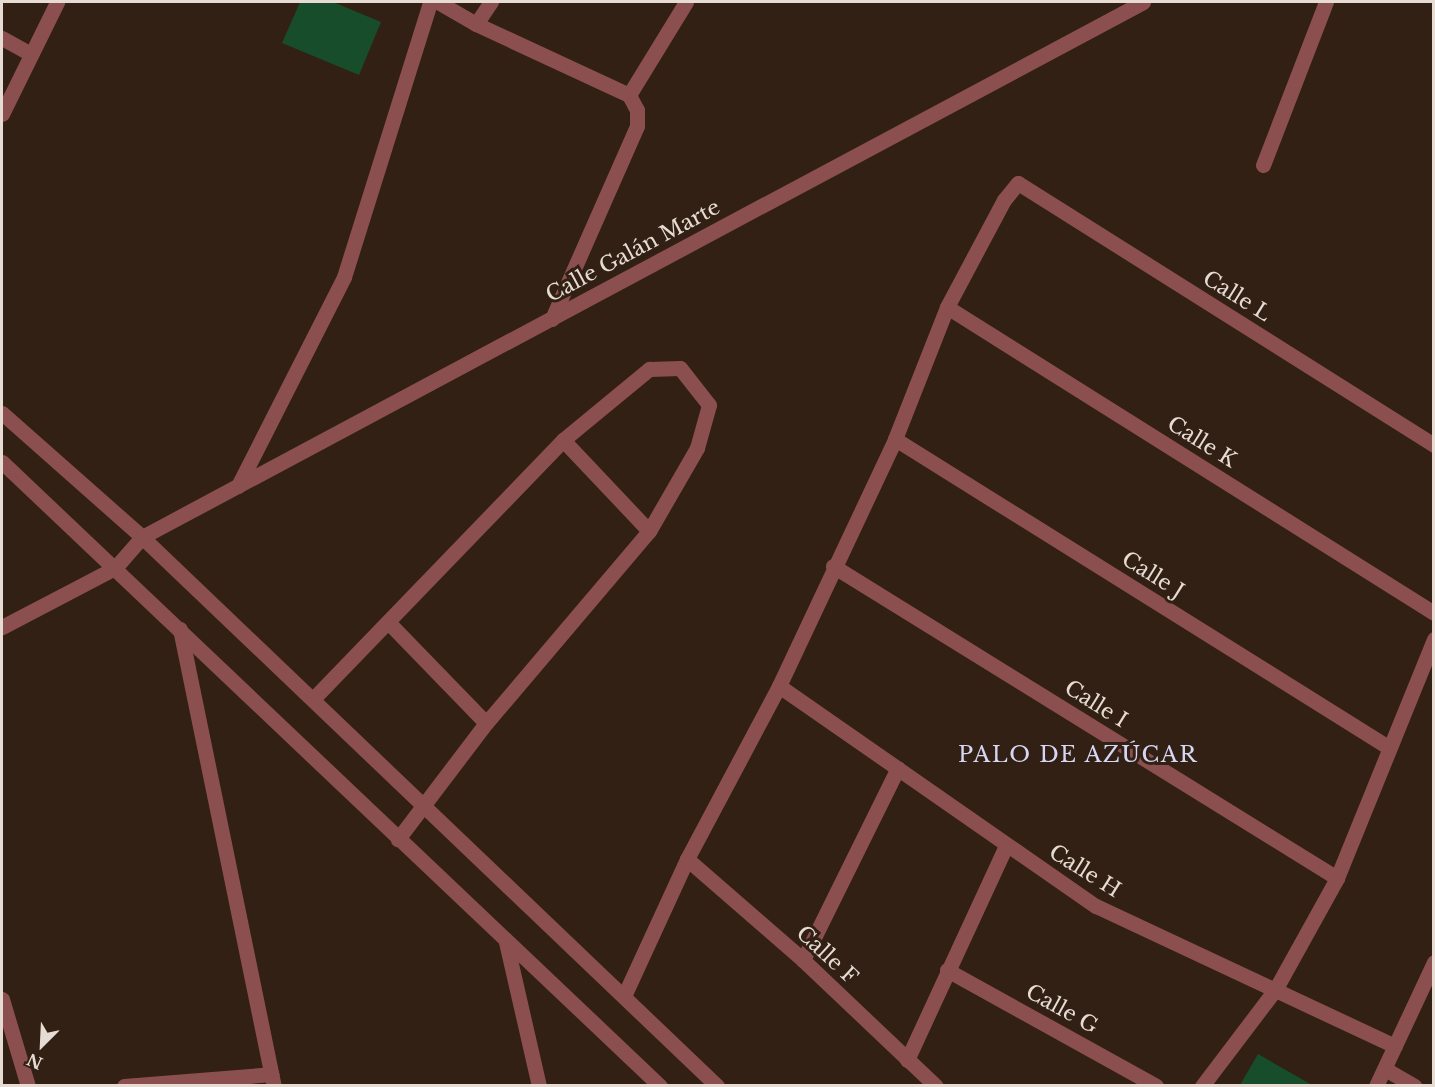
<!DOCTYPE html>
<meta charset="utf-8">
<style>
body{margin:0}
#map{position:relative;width:1435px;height:1087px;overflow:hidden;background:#312013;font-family:"Libre Baskerville",serif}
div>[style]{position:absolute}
.green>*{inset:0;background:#174d2b}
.minor>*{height:15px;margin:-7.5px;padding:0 7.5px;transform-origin:7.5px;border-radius:7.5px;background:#8c4f4f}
span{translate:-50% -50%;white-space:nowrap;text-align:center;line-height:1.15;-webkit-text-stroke:6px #312013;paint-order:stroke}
.street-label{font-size:21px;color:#e7dcd3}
.neighbourhood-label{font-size:22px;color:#d6d7f4;letter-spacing:1.5px}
.frame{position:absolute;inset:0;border:3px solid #e7dcd3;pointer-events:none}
.north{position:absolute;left:12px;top:1015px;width:60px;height:60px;-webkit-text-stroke:4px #312013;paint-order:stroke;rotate:204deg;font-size:16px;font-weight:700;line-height:24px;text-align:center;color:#e7dcd3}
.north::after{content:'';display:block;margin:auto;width:21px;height:27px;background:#e7dcd3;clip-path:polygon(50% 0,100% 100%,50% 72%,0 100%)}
</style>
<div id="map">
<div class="green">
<i style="clip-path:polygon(300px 2px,333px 2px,381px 22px,359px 75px,282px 43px)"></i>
<i style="clip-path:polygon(1258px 1054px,1312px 1085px,1240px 1085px)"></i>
</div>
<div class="minor">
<i style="left:438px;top:2px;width:44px;rotate:30.1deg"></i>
<i style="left:476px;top:24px;width:169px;rotate:24.9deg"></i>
<i style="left:629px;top:95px;width:17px;rotate:62deg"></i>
<i style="left:637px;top:110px;width:16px;rotate:90deg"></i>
<i style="left:637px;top:126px;width:211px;rotate:113.8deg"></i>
<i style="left:476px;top:24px;width:27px;rotate:-56deg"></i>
<i style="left:2px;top:38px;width:33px;rotate:29deg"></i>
<i style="left:629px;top:95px;width:109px;rotate:-58.5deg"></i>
<i style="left:2px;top:114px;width:125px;rotate:-63.8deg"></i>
<i style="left:1263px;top:165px;width:175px;rotate:-68.9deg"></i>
<i style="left:947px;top:307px;width:575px;rotate:32.14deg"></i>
<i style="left:2px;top:413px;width:187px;rotate:41.5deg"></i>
<i style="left:142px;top:537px;width:795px;rotate:43.67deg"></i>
<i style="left:895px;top:439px;width:581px;rotate:31.99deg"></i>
<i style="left:563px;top:440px;width:125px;rotate:46.6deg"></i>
<i style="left:2px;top:462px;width:907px;rotate:43.48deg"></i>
<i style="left:238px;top:486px;width:234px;rotate:-63.1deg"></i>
<i style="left:344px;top:277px;width:288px;rotate:-72.6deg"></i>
<i style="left:833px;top:566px;width:593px;rotate:31.76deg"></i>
<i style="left:389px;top:623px;width:139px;rotate:45.9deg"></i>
<i style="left:2px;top:627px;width:127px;rotate:-27.6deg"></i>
<i style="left:115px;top:568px;width:41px;rotate:-48.9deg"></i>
<i style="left:142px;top:537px;width:1135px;rotate:-28.12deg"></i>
<i style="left:180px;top:629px;width:467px;rotate:78.4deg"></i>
<i style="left:779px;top:686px;width:386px;rotate:34.8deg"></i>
<i style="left:1096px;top:906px;width:330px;rotate:25.1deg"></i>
<i style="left:313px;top:699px;width:360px;rotate:-46deg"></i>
<i style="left:563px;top:440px;width:112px;rotate:-39.5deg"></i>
<i style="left:649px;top:369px;width:31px;rotate:-2deg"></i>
<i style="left:680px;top:368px;width:47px;rotate:51.9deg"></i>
<i style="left:709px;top:405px;width:45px;rotate:105.6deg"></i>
<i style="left:697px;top:448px;width:96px;rotate:120deg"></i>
<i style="left:649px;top:531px;width:252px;rotate:130.3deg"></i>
<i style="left:486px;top:723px;width:146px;rotate:127.2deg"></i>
<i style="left:687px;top:859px;width:154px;rotate:41deg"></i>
<i style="left:803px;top:960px;width:183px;rotate:43.5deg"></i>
<i style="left:506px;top:942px;width:148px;rotate:77.1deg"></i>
<i style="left:803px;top:960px;width:214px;rotate:-63.7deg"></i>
<i style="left:947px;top:970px;width:239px;rotate:29deg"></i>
<i style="left:624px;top:996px;width:151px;rotate:-65.3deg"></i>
<i style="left:687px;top:859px;width:196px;rotate:-62deg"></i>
<i style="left:779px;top:686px;width:273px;rotate:-64.8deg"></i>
<i style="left:895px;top:439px;width:142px;rotate:-68.5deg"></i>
<i style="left:947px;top:307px;width:121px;rotate:-62deg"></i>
<i style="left:1004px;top:200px;width:22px;rotate:-51deg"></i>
<i style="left:1018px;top:183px;width:492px;rotate:32.2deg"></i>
<i style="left:2px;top:999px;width:91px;rotate:73.4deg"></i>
<i style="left:907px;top:1060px;width:236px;rotate:-65.2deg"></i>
<i style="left:1385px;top:1069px;width:34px;rotate:30deg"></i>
<i style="left:124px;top:1086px;width:148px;rotate:-4.6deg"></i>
<i style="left:1202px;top:1086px;width:121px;rotate:-52.8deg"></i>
<i style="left:1275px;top:990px;width:128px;rotate:-61deg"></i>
<i style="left:1337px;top:878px;width:258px;rotate:-67.9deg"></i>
<i style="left:1376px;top:1086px;width:137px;rotate:-64.9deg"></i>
</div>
<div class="street-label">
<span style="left:633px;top:251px;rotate:-28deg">Calle Galán Marte</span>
<span style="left:1237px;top:296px;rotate:32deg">Calle L</span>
<span style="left:1202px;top:442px;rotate:32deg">Calle K</span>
<span style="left:1153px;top:575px;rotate:32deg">Calle J</span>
<span style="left:1096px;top:704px;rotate:32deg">Calle I</span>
<span style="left:1085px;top:871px;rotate:32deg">Calle H</span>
<span style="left:827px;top:955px;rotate:43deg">Calle F</span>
<span style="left:1062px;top:1009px;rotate:29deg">Calle G</span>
</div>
<div class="neighbourhood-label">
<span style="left:1078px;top:755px">PALO DE AZÚCAR</span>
</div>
<div class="frame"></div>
<div class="north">N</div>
</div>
